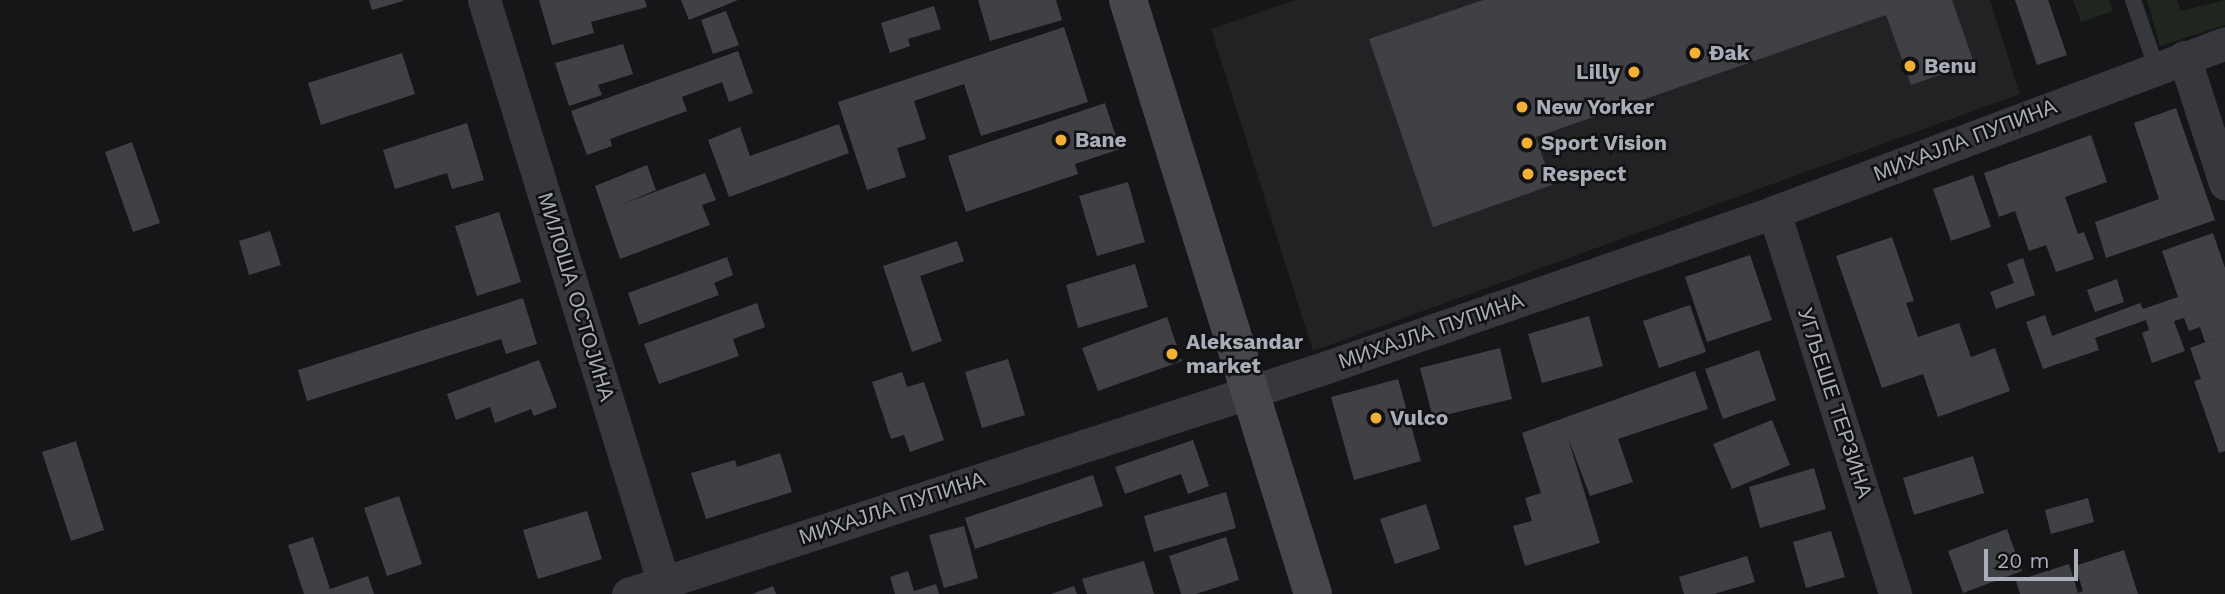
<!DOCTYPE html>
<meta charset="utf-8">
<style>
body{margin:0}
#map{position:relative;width:2225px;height:594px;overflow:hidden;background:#161618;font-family:"Work Sans",sans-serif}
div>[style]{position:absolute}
.built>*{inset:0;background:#222225}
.green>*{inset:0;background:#1e261f}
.building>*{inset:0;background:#404145}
.lane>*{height:16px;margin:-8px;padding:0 8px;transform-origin:8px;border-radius:8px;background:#37383d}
.street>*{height:33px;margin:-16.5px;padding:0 16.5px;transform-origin:16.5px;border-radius:16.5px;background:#37383d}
.secondary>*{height:38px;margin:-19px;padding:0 19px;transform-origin:19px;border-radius:19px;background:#45474d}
.dots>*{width:19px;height:19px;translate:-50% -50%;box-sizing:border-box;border:4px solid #111113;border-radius:50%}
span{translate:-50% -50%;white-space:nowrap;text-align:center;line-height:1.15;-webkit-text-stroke:5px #111113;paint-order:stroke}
.poi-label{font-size:21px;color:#a8adb8;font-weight:700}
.left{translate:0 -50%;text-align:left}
.right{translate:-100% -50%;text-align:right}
.street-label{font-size:21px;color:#a8adb8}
.scale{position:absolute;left:1984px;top:549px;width:94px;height:32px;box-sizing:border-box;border:4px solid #a8adb8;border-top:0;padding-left:9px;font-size:21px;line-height:24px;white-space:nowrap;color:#a8adb8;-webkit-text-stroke:5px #111113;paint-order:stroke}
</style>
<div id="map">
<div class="built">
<i style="clip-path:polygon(1296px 0,1990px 0,2020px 94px,1313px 351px,1211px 29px)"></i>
</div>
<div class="green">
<i style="clip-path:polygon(2073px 0,2109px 0,2113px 11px,2081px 22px)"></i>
<i style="clip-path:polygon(2147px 0,2177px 0,2181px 11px,2225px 0,2225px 25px,2160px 46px)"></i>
</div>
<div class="building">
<i style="clip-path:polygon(369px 0,403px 0,403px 1px,372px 10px)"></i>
<i style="clip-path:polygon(539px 0,645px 0,647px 7px,591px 22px,594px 33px,552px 45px)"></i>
<i style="clip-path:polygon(681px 0,738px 0,689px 20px)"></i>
<i style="clip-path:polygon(978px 0,1056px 0,1062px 20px,990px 41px)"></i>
<i style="clip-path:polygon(1483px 0,1952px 0,1974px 63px,1911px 85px,1886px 15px,1536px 137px,1552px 185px,1433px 227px,1369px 39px)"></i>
<i style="clip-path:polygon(2015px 0,2048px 0,2067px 55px,2037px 65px)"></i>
<i style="clip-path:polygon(934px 6px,941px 29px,908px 39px,910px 46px,890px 53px,881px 23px)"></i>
<i style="clip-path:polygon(726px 11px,739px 45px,713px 54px,701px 20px)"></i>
<i style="clip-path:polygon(1064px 27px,1088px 102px,981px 136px,964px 84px,914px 101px,926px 139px,897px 148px,906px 177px,867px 190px,838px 102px)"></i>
<i style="clip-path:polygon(623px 44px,633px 74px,598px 85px,602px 95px,569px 106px,555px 63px)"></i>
<i style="clip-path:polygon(738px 51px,753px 93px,729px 102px,722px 82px,682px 97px,687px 111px,610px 139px,612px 146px,587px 155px,571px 111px)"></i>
<i style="clip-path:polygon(402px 53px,415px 94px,321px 125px,308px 83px)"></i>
<i style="clip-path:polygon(1105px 103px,1120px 149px,1075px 164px,1078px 174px,966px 212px,948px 156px)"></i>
<i style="clip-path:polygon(2176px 108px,2215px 220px,2106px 258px,2095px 222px,2159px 199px,2134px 123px)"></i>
<i style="clip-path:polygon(467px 123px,484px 180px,452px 189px,447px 173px,395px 189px,383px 150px)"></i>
<i style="clip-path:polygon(839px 124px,849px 153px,729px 197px,708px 140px,740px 127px,750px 156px)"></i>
<i style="clip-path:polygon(2091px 135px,2107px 182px,2065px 197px,2078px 234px,2084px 232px,2094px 259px,2056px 272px,2046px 245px,2029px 251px,2015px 211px,1999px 217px,1984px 173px)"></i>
<i style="clip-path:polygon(132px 142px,160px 223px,133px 232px,105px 152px)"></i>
<i style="clip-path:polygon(647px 165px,656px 190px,620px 205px,705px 173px,716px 200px,702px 205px,710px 225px,620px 259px,595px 186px)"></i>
<i style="clip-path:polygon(1973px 175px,1991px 227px,1951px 241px,1933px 189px)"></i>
<i style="clip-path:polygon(1128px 182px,1145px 242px,1097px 256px,1079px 196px)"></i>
<i style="clip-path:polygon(499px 212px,521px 282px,477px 296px,455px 226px)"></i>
<i style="clip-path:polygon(270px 231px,281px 265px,249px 275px,239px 241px)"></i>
<i style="clip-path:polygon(2213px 233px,2225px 268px,2225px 451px,2219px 453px,2194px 381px,2201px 379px,2190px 348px,2219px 337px,2205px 342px,2200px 327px,2189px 331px,2184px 318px,2174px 321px,2185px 351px,2152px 363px,2142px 333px,2149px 330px,2146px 320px,2095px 338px,2099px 350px,2043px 369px,2026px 322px,2045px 315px,2052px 336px,2140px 303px,2143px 309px,2178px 297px,2162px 251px)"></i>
<i style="clip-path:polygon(1892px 237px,1914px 301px,1906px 303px,1918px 337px,1959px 323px,1971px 357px,1995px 348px,2010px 391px,1938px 417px,1923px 374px,1882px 388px,1836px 256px)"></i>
<i style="clip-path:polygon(957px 241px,964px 261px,920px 276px,942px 341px,912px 352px,883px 266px)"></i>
<i style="clip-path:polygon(1750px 255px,1772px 320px,1707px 342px,1685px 277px)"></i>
<i style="clip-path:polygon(727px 257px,733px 275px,714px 283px,719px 295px,639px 325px,628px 293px)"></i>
<i style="clip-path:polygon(2023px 258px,2035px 295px,1996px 309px,1990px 292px,2014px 283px,2007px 264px)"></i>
<i style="clip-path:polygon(1135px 264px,1148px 307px,1078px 328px,1066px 285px)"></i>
<i style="clip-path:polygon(2117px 279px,2124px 302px,2095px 312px,2087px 290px)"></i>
<i style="clip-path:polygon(523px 298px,537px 344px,506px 354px,501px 339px,307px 401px,298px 370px)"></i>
<i style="clip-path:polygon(757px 303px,765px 327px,733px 339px,739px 356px,659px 384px,644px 344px)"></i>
<i style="clip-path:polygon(1690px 305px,1706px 352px,1659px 368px,1643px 321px)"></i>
<i style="clip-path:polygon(1589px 316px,1603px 366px,1542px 383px,1528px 334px)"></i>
<i style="clip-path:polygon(1167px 317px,1182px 361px,1098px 391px,1082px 348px)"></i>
<i style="clip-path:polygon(1500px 348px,1512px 399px,1433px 418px,1420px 368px)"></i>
<i style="clip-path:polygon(1759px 350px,1776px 400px,1723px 419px,1705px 369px)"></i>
<i style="clip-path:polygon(1008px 359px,1025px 415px,982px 428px,965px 372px)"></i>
<i style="clip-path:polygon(539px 360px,557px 407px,534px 416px,531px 409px,495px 423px,490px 407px,456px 420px,447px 394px)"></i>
<i style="clip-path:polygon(1695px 371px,1708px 409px,1618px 439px,1633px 482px,1590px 496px,1567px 435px,1600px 543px,1525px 566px,1513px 526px,1532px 521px,1525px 498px,1541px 493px,1522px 433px)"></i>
<i style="clip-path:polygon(902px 372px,907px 387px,924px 382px,944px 440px,910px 452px,904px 435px,891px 439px,872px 382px)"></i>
<i style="clip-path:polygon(1398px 379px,1421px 461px,1354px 480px,1331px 397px)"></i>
<i style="clip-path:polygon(1772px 420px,1790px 465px,1732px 489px,1713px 444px)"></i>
<i style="clip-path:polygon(1193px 440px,1209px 486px,1188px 494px,1181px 474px,1125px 494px,1115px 467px)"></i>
<i style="clip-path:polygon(76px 441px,104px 530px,71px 541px,42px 452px)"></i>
<i style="clip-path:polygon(780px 453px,792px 492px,706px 519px,691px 473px,735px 460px,737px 467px)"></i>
<i style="clip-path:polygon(1973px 456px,1984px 493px,1914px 515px,1903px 478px)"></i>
<i style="clip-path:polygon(1814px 468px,1826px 509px,1760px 528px,1749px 487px)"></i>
<i style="clip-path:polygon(1093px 475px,1103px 506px,975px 549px,965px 518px)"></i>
<i style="clip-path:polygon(1226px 492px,1236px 528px,1154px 552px,1144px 516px)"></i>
<i style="clip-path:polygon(399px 496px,422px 564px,387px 576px,364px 508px)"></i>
<i style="clip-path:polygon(2088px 498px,2094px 522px,2051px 534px,2045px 510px)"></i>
<i style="clip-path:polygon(1426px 504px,1440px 549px,1395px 564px,1380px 519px)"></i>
<i style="clip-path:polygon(587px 511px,602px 559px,538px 579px,523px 530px)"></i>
<i style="clip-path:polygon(964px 526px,978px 578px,944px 588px,929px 535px)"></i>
<i style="clip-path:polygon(2007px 529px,2022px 571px,1963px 593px,1948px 551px)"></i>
<i style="clip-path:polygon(1831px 531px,1845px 577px,1806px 588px,1793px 542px)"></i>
<i style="clip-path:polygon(313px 537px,330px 589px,368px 576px,374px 594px,304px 594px,288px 545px)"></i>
<i style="clip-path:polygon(1226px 537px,1239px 580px,1196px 594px,1181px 594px,1169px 556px)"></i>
<i style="clip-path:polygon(2124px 550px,2138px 594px,2020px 594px,2016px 581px,2069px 564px,2078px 593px,2083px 591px,2075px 566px)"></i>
<i style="clip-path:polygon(1747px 556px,1755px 582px,1714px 594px,1684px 594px,1679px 577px)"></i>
<i style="clip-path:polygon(1144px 561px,1154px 594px,1087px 594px,1082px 579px)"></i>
<i style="clip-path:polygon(908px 571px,914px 591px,936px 584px,939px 594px,895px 594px,890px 577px)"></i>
<i style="clip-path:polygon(773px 586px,776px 594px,752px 594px)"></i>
<i style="clip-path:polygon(1074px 586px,1077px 594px,1051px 594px)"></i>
</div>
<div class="lane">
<i style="left:2133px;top:0;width:71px;rotate:71.1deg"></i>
</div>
<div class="street">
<i style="left:484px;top:0;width:622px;rotate:72.88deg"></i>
<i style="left:2184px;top:57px;width:133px;rotate:72deg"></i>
<i style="left:1774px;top:212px;width:401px;rotate:72.4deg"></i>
<i style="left:628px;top:594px;width:732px;rotate:-17.99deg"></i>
<i style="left:1324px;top:368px;width:476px;rotate:-19.1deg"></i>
<i style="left:1774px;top:212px;width:482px;rotate:-20.5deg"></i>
</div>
<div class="secondary">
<i style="left:1128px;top:0;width:622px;rotate:72.7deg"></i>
</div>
<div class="dots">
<i style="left:1695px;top:53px;background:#f2b134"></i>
<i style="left:1910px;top:66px;background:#f2b134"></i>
<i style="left:1634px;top:72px;background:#f2b134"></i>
<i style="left:1522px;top:107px;background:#f2b134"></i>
<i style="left:1061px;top:140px;background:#f2b134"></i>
<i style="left:1527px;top:143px;background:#f2b134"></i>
<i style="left:1528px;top:174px;background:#f2b134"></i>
<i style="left:1172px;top:354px;background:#f2b134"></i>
<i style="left:1376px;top:418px;background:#f2b134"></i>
</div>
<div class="poi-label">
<span class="left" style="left:1709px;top:53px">Đak</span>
<span class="left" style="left:1924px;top:66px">Benu</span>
<span class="right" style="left:1620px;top:72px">Lilly</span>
<span class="left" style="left:1536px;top:107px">New Yorker</span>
<span class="left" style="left:1075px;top:140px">Bane</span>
<span class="left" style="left:1541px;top:143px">Sport Vision</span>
<span class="left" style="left:1542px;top:174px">Respect</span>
<span class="left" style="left:1186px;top:354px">Aleksandar<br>market</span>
<span class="left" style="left:1390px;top:418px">Vulco</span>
</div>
<div class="street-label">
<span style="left:1965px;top:140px;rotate:-21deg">МИХАЈЛА ПУПИНА</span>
<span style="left:576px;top:297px;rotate:73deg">МИЛОША ОСТОЈИНА</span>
<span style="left:1431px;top:331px;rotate:-19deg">МИХАЈЛА ПУПИНА</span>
<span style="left:1835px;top:403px;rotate:72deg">УГЉЕШЕ ТЕРЗИНА</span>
<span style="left:892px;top:508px;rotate:-18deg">МИХАЈЛА ПУПИНА</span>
</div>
<div class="scale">20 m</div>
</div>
